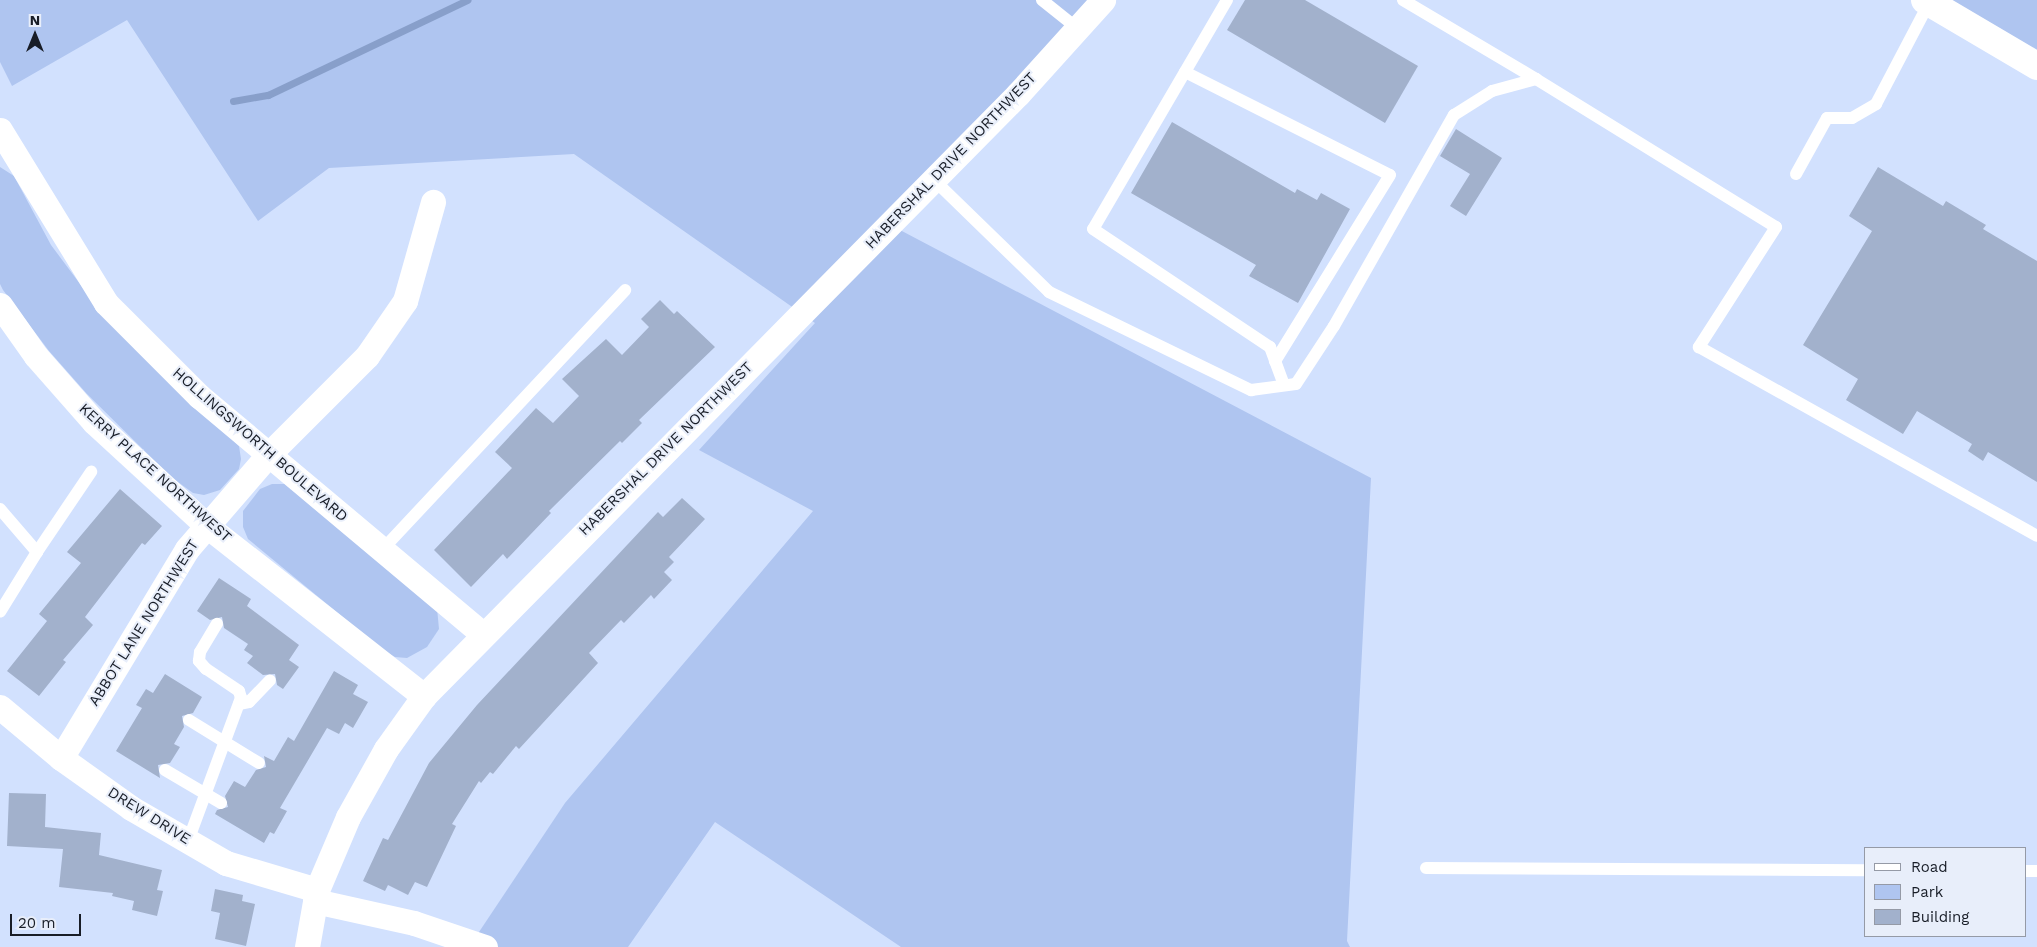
<!DOCTYPE html>
<style>
body{margin:0}
#map{position:relative;width:2037px;height:947px;overflow:hidden;background:#d2e1fe;font-family:"Work Sans",sans-serif}
div>[style]{position:absolute}
.green>*{inset:0;background:#afc5f0}
.stream>*{height:7px;margin:-3.5px;padding:0 3.5px;transform-origin:3.5px;border-radius:3.5px;background:#889fca}
.building>*{inset:0;background:#a2b1cc}
.service>*{height:12px;margin:-6px;padding:0 6px;transform-origin:6px;border-radius:6px;background:#fff}
.minor>*{height:25px;margin:-12.5px;padding:0 12.5px;transform-origin:12.5px;border-radius:12.5px;background:#fff}
.tertiary>*{height:28px;margin:-14px;padding:0 14px;transform-origin:14px;border-radius:14px;background:#fff}
span{translate:-50% -50%;white-space:nowrap;text-align:center;line-height:1.15;-webkit-text-stroke:4px #e8eefa;paint-order:stroke}
.street-label{font-size:15px;color:#181d27}
.legend{position:absolute;left:1864px;top:847px;width:162px;height:90px;box-sizing:border-box;background:#e8eefa;border:1px solid #959aa6;margin:0;padding:6px 9px;list-style:none;font-size:15px;color:#181d27}
.legend li{display:flex;align-items:center;gap:10px;height:25px}
.legend b{width:25px;border:1px solid #959aa6}
.north{position:absolute;left:10px;top:10px;width:50px;height:50px;-webkit-text-stroke:4px #e8eefa;paint-order:stroke;rotate:0deg;font-size:14px;font-weight:700;line-height:20px;text-align:center;color:#181d27}
.north::after{content:'';display:block;margin:auto;width:18px;height:22px;background:#181d27;clip-path:polygon(50% 0,100% 100%,50% 72%,0 100%)}
.scale{position:absolute;left:10px;top:914px;width:71px;height:22px;box-sizing:border-box;border:2px solid #181d27;border-top:0;padding-left:6px;font-size:15px;line-height:18px;white-space:nowrap;color:#181d27;-webkit-text-stroke:4px #e8eefa;paint-order:stroke}
</style>
<div id="map">
<div class="green">
<i style="clip-path:polygon(0 0,1095px 0,900px 230px,1371px 478px,1347px 941px,1350px 947px,901px 947px,715px 822px,628px 947px,469px 947px,565px 803px,813px 511px,699px 450px,815px 323px,574px 154px,329px 168px,258px 221px,127px 20px,12px 86px,0 62px)"></i>
<i style="clip-path:polygon(1930px 0,2037px 0,2037px 60px)"></i>
<i style="clip-path:polygon(0 167px,14px 176px,51px 245px,92px 300px,239px 446px,241px 459px,239px 469px,220px 490px,204px 495px,193px 493px,171px 477px,87px 394px,49px 351px,3px 290px,0 284px)"></i>
<i style="clip-path:polygon(272px 484px,285px 484px,437px 608px,439px 629px,427px 647px,407px 658px,395px 657px,384px 651px,248px 539px,243px 527px,243px 511px,260px 489px)"></i>
</div>
<div class="stream">
<i style="left:233px;top:101px;width:36px;rotate:-10deg"></i>
<i style="left:268px;top:95px;width:221px;rotate:-25.5deg"></i>
</div>
<div class="building">
<i style="clip-path:polygon(1245px 0,1305px 0,1418px 66px,1385px 123px,1227px 30px)"></i>
<i style="clip-path:polygon(1172px 122px,1295px 193px,1297px 189px,1317px 200px,1321px 193px,1350px 209px,1298px 303px,1249px 276px,1256px 265px,1131px 193px)"></i>
<i style="clip-path:polygon(1456px 129px,1502px 158px,1466px 216px,1450px 206px,1470px 174px,1440px 156px)"></i>
<i style="clip-path:polygon(1878px 167px,1943px 206px,1946px 201px,1986px 225px,1983px 229px,2037px 261px,2037px 482px,1988px 452px,1983px 461px,1968px 451px,1972px 444px,1917px 411px,1903px 434px,1846px 400px,1858px 379px,1803px 345px,1872px 231px,1849px 216px)"></i>
<i style="clip-path:polygon(660px 300px,674px 314px,677px 311px,715px 347px,639px 420px,642px 423px,622px 443px,620px 441px,549px 511px,551px 513px,507px 559px,503px 554px,471px 587px,434px 550px,512px 468px,495px 452px,536px 408px,553px 423px,579px 396px,562px 379px,606px 339px,622px 355px,649px 327px,641px 319px)"></i>
<i style="clip-path:polygon(120px 489px,162px 526px,145px 545px,142px 543px,85px 617px,93px 625px,63px 660px,66px 662px,39px 696px,7px 671px,47px 621px,39px 614px,81px 563px,67px 552px)"></i>
<i style="clip-path:polygon(682px 498px,705px 519px,669px 557px,674px 562px,664px 572px,672px 580px,654px 599px,651px 595px,624px 623px,621px 620px,589px 653px,598px 663px,519px 749px,516px 746px,493px 774px,490px 772px,481px 783px,479px 781px,452px 824px,456px 826px,427px 887px,415px 882px,408px 895px,388px 885px,385px 891px,363px 881px,383px 838px,388px 840px,429px 763px,477px 705px,658px 512px,663px 517px)"></i>
<i style="clip-path:polygon(219px 578px,251px 599px,247px 606px,299px 645px,289px 660px,299px 667px,283px 689px,277px 685px,275px 674px,263px 675px,247px 663px,253px 656px,244px 650px,248px 644px,224px 628px,222px 617px,210px 620px,197px 611px)"></i>
<i style="clip-path:polygon(334px 671px,358px 685px,353px 694px,368px 702px,353px 728px,345px 723px,339px 734px,327px 728px,280px 808px,287px 811px,274px 834px,270px 832px,264px 843px,215px 814px,217px 810px,228px 807px,225px 796px,234px 781px,245px 787px,256px 770px,266px 767px,264px 756px,274px 761px,288px 737px,294px 741px)"></i>
<i style="clip-path:polygon(165px 674px,202px 697px,193px 713px,182px 716px,184px 727px,174px 744px,180px 747px,170px 763px,158px 765px,160px 778px,116px 751px,142px 708px,136px 705px,146px 689px,153px 693px)"></i>
<i style="clip-path:polygon(9px 793px,46px 794px,45px 827px,101px 833px,99px 855px,162px 870px,157px 890px,163px 891px,157px 916px,132px 910px,134px 901px,112px 896px,113px 893px,59px 887px,63px 849px,7px 846px)"></i>
<i style="clip-path:polygon(215px 889px,243px 895px,242px 901px,255px 904px,246px 946px,215px 939px,220px 913px,211px 911px)"></i>
</div>
<div class="service">
<i style="left:1042px;top:0;width:45px;rotate:38.7deg"></i>
<i style="left:1227px;top:0;width:265px;rotate:120.3deg"></i>
<i style="left:1093px;top:229px;width:213px;rotate:33.7deg"></i>
<i style="left:1270px;top:347px;width:40px;rotate:69.8deg"></i>
<i style="left:1403px;top:0;width:155px;rotate:30.7deg"></i>
<i style="left:1185px;top:72px;width:229px;rotate:26.7deg"></i>
<i style="left:1390px;top:175px;width:219px;rotate:121.7deg"></i>
<i style="left:1796px;top:174px;width:64px;rotate:-61deg"></i>
<i style="left:1827px;top:118px;width:25px"></i>
<i style="left:1852px;top:118px;width:28px;rotate:-30deg"></i>
<i style="left:1876px;top:104px;width:114px;rotate:-62.3deg"></i>
<i style="left:933px;top:179px;width:162px;rotate:44.2deg"></i>
<i style="left:1049px;top:292px;width:225px;rotate:25.9deg"></i>
<i style="left:1251px;top:390px;width:45px;rotate:-7.6deg"></i>
<i style="left:1296px;top:384px;width:69px;rotate:-56.8deg"></i>
<i style="left:1334px;top:326px;width:243px;rotate:-60.4deg"></i>
<i style="left:1454px;top:115px;width:45px;rotate:-32.3deg"></i>
<i style="left:1492px;top:91px;width:46px;rotate:-15.3deg"></i>
<i style="left:1536px;top:79px;width:282px;rotate:31.7deg"></i>
<i style="left:1776px;top:227px;width:143px;rotate:122.7deg"></i>
<i style="left:1699px;top:347px;width:387px;rotate:29.2deg"></i>
<i style="left:0;top:509px;width:57px;rotate:49.3deg"></i>
<i style="left:37px;top:552px;width:70px;rotate:121.7deg"></i>
<i style="left:382px;top:550px;width:356px;rotate:-46.9deg"></i>
<i style="left:37px;top:552px;width:97px;rotate:-56deg"></i>
<i style="left:239px;top:704px;width:10px;rotate:-11deg"></i>
<i style="left:249px;top:702px;width:30px;rotate:-46deg"></i>
<i style="left:189px;top:720px;width:82px;rotate:31.6deg"></i>
<i style="left:165px;top:770px;width:65px;rotate:30.5deg"></i>
<i style="left:188px;top:841px;width:153px;rotate:-69.7deg"></i>
<i style="left:241px;top:698px;width:7px;rotate:-106deg"></i>
<i style="left:239px;top:691px;width:40px;rotate:-146deg"></i>
<i style="left:206px;top:669px;width:11px;rotate:-131deg"></i>
<i style="left:199px;top:661px;width:9px;rotate:-84deg"></i>
<i style="left:200px;top:652px;width:33px;rotate:-59deg"></i>
<i style="left:1426px;top:868px;width:440px;rotate:0.3deg"></i>
<i style="left:2026px;top:871px;width:11px"></i>
</div>
<div class="minor">
<i style="left:0;top:130px;width:203px;rotate:58.5deg"></i>
<i style="left:106px;top:303px;width:132px;rotate:45deg"></i>
<i style="left:199px;top:396px;width:371px;rotate:40deg"></i>
<i style="left:0;top:305px;width:62px;rotate:54.8deg"></i>
<i style="left:36px;top:356px;width:88px;rotate:48.7deg"></i>
<i style="left:94px;top:422px;width:154px;rotate:42.6deg"></i>
<i style="left:207px;top:526px;width:276px;rotate:38.1deg"></i>
<i style="left:0;top:707px;width:80px;rotate:39.9deg"></i>
<i style="left:61px;top:758px;width:86px;rotate:35.5deg"></i>
<i style="left:131px;top:808px;width:110px;rotate:30.1deg"></i>
<i style="left:226px;top:863px;width:95px;rotate:16.5deg"></i>
<i style="left:61px;top:758px;width:244px;rotate:-58.9deg"></i>
<i style="left:187px;top:549px;width:124px;rotate:-49.2deg"></i>
<i style="left:268px;top:455px;width:140px;rotate:-45deg"></i>
<i style="left:367px;top:356px;width:67px;rotate:-55.4deg"></i>
<i style="left:405px;top:301px;width:103px;rotate:-74.2deg"></i>
<i style="left:315px;top:901px;width:101px;rotate:12.5deg"></i>
<i style="left:414px;top:923px;width:75px;rotate:18.7deg"></i>
<i style="left:307px;top:947px;width:58px;rotate:-80deg"></i>
<i style="left:317px;top:890px;width:79px;rotate:-67deg"></i>
<i style="left:348px;top:817px;width:78px;rotate:-60.8deg"></i>
<i style="left:386px;top:749px;width:65px;rotate:-54.4deg"></i>
<i style="left:424px;top:696px;width:846px;rotate:-45.38deg"></i>
<i style="left:1018px;top:94px;width:127px;rotate:-47.9deg"></i>
</div>
<div class="tertiary">
<i style="left:1925px;top:0;width:130px;rotate:30.5deg"></i>
</div>
<div class="street-label">
<span style="left:951px;top:161px;rotate:-46deg">HABERSHAL DRIVE NORTHWEST</span>
<span style="left:260px;top:445px;rotate:41deg">HOLLINGSWORTH BOULEVARD</span>
<span style="left:666px;top:449px;rotate:-45deg">HABERSHAL DRIVE NORTHWEST</span>
<span style="left:155px;top:473px;rotate:42deg">KERRY PLACE NORTHWEST</span>
<span style="left:144px;top:623px;rotate:-58deg">ABBOT LANE NORTHWEST</span>
<span style="left:149px;top:816px;rotate:32deg">DREW DRIVE</span>
</div>
<ul class="legend">
<li><b style="height:6px;background:#fff"></b>Road</li>
<li><b style="height:14px;background:#afc5f0"></b>Park</li>
<li><b style="height:14px;background:#a2b1cc"></b>Building</li>
</ul>
<div class="north">N</div>
<div class="scale">20 m</div>
</div>
